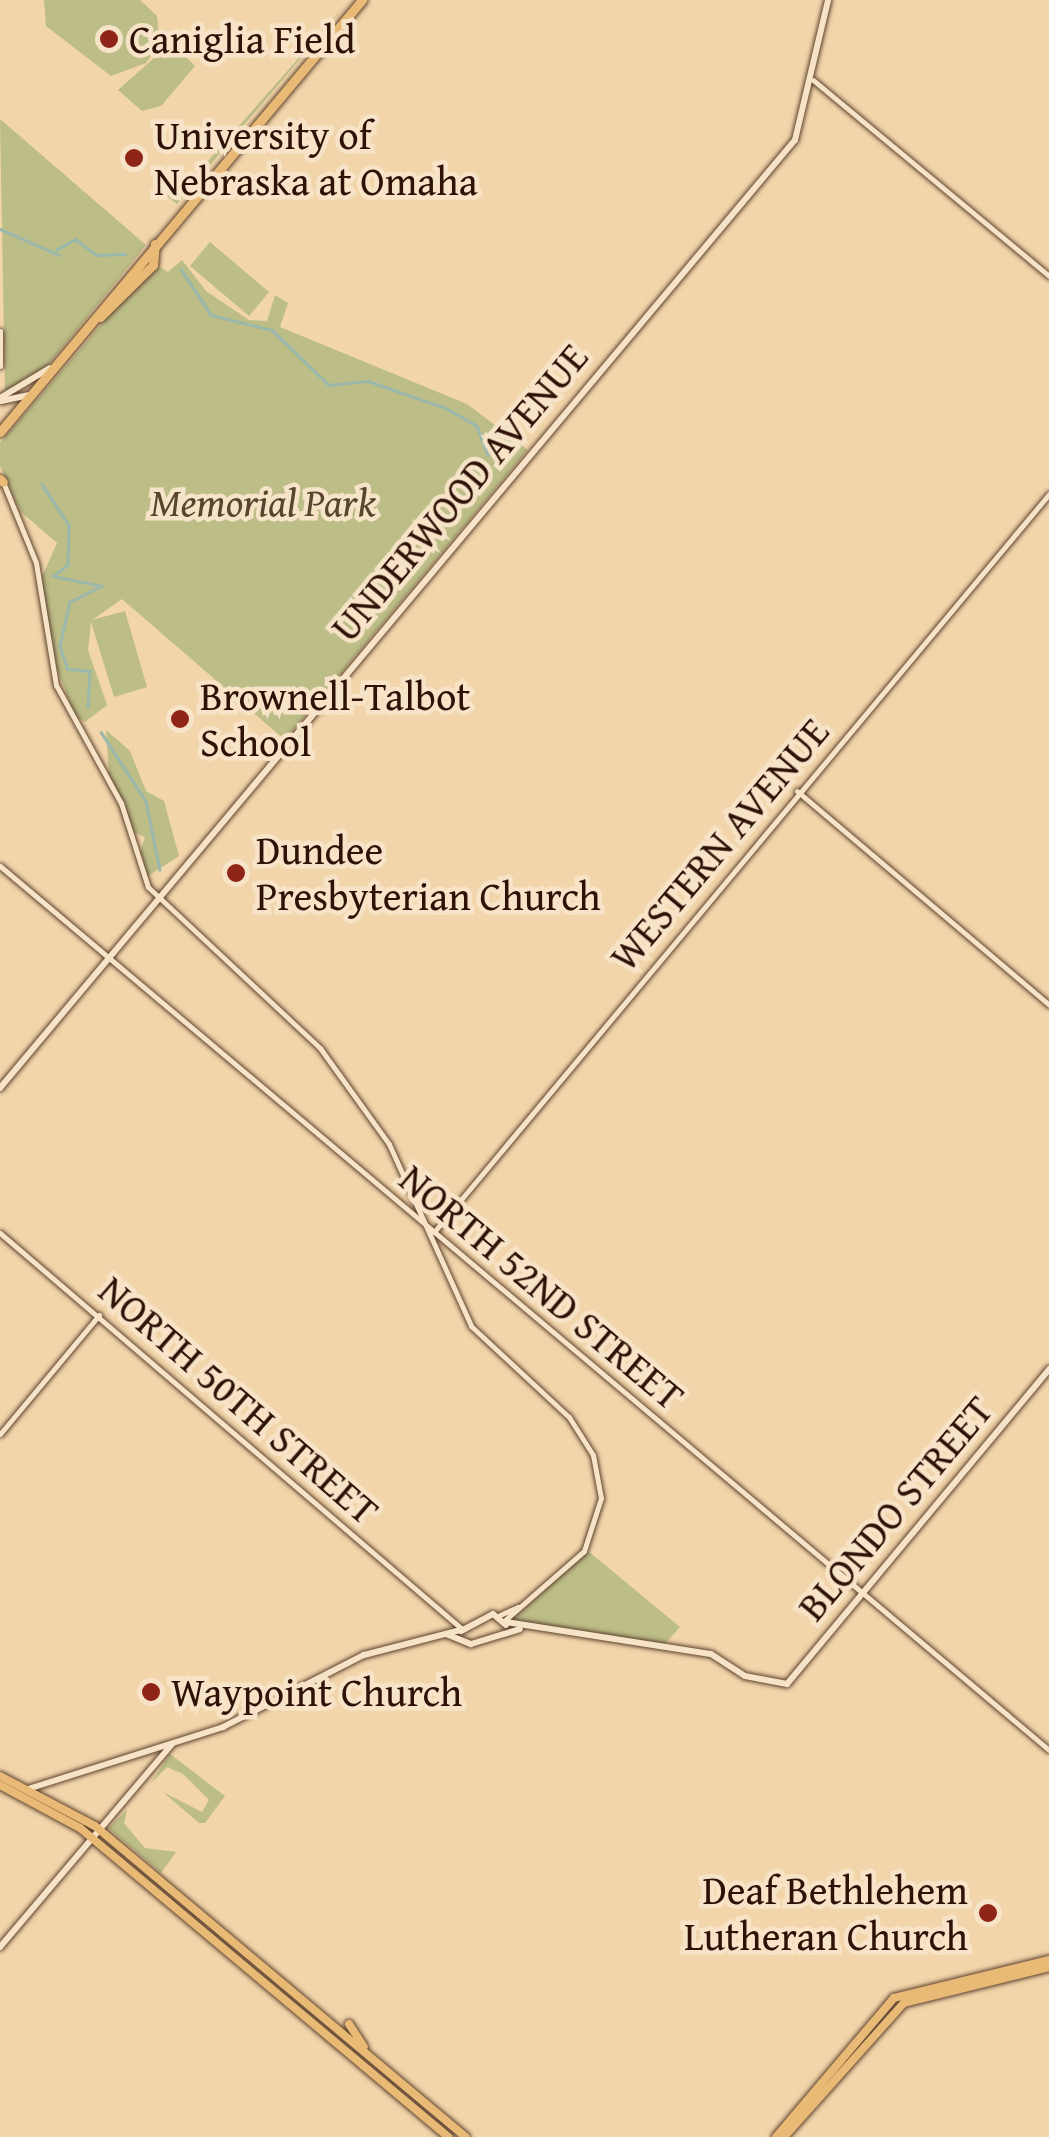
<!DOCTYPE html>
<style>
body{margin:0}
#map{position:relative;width:1049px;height:2137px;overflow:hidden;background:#f2d5aa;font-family:"Gentium Book Plus",serif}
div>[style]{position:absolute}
.green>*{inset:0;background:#bcbd87}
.stream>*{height:2.5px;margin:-1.25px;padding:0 1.25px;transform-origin:1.25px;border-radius:1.25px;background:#9bb8ac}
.roads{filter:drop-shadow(0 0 2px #5f4330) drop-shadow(0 0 2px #5f4330)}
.tertiary>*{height:5px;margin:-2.5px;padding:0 2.5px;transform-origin:2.5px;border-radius:2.5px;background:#f7e4c8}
.secondary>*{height:6px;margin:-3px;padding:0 3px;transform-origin:3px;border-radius:3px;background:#f7e4c8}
.primary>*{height:8px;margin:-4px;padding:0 4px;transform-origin:4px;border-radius:4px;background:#e9ba75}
.trunk>*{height:9px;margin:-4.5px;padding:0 4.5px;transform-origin:4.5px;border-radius:4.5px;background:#e9ba75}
.dots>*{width:28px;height:28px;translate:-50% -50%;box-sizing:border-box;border:5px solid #f7e4c8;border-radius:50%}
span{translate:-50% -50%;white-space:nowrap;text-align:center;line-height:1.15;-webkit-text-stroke:9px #f7e4c8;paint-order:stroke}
.poi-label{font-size:40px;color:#2e1207}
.left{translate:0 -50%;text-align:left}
.right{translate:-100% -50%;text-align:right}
.street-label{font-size:40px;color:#2e1207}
.park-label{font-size:40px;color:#59452d;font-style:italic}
</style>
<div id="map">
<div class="green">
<i style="clip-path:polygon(44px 0,140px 0,157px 16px,160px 43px,146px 63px,111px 76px,46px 26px)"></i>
<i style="clip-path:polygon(350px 0,177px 204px,163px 193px,192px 179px)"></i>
<i style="clip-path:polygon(164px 35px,195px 66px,161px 106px,142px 111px,118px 90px,153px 59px)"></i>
<i style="clip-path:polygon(0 119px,146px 245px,45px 369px,5px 392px)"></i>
<i style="clip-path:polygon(210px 242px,269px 292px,249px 316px,190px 266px)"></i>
<i style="clip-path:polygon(182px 260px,206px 291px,249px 320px,267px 321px,275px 295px,288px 303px,280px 327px,467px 404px,528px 450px,285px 740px,122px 599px,92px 620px,125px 611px,147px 687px,114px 697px,91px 622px,88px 650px,107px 705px,85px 722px,75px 716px,45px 637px,42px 577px,57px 543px,20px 511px,0 466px,0 443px,106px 319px,158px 266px,168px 272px)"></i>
<i style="clip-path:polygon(106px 730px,130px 751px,146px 791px,164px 801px,179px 856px,148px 876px,139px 856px,145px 837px,133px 832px,109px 775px)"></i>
<i style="clip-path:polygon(588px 1551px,680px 1627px,663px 1646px,509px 1623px)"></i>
<i style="clip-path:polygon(170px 1754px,225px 1796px,205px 1823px,199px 1823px,163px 1792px,202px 1812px,209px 1800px,183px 1774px,167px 1767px,151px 1783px)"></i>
<i style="clip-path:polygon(127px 1810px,124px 1823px,145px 1848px,176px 1852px,161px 1873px,108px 1828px)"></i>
</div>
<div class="stream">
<i style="left:0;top:229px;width:64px;rotate:23.8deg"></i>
<i style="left:56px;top:250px;width:22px;rotate:-30deg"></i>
<i style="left:75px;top:239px;width:27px;rotate:36deg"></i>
<i style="left:97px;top:255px;width:28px;rotate:-2deg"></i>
<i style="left:181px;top:269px;width:55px;rotate:56.9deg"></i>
<i style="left:211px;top:315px;width:63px;rotate:13.8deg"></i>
<i style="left:272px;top:330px;width:79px;rotate:44deg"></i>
<i style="left:329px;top:385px;width:39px;rotate:-6deg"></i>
<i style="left:368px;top:381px;width:83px;rotate:19.1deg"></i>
<i style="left:446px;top:408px;width:36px;rotate:30deg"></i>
<i style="left:477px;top:426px;width:31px;rotate:69deg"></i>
<i style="left:495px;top:463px;width:5px;rotate:37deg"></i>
<i style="left:42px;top:484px;width:49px;rotate:56.6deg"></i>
<i style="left:69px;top:525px;width:40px;rotate:91.4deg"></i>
<i style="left:68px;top:565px;width:18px;rotate:142deg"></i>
<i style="left:54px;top:576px;width:49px;rotate:11.8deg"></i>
<i style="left:102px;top:586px;width:36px;rotate:153deg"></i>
<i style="left:70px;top:602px;width:45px;rotate:102.8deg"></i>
<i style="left:60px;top:646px;width:24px;rotate:71deg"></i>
<i style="left:68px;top:669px;width:22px;rotate:5deg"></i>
<i style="left:90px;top:671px;width:36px;rotate:93deg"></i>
<i style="left:101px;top:732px;width:82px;rotate:56.9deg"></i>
<i style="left:146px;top:801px;width:70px;rotate:78.5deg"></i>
</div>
<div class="roads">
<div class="tertiary">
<i style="left:813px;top:80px;width:307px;rotate:39.7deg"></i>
<i style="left:0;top:331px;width:35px;rotate:90deg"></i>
<i style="left:3px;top:482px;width:87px;rotate:67.8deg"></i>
<i style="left:36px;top:563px;width:124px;rotate:80.7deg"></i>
<i style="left:56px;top:685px;width:135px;rotate:61.2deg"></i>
<i style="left:121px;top:803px;width:88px;rotate:72.2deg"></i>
<i style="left:148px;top:887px;width:236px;rotate:43.1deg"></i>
<i style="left:320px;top:1048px;width:118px;rotate:54.3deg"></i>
<i style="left:389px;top:1144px;width:200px;rotate:65.7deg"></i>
<i style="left:471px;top:1326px;width:134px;rotate:42.9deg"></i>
<i style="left:569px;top:1417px;width:45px;rotate:57.7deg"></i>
<i style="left:593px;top:1455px;width:44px;rotate:79.5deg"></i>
<i style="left:601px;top:1498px;width:56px;rotate:107.8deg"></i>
<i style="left:584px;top:1551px;width:105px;rotate:138.9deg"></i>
<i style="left:797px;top:791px;width:331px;rotate:40.3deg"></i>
<i style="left:0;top:866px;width:1372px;rotate:40.12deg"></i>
<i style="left:434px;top:1232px;width:961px;rotate:-50.19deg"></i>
<i style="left:0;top:1233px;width:608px;rotate:40.6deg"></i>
<i style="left:0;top:1434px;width:155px;rotate:-50.2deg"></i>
<i style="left:500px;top:1615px;width:20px;rotate:-24deg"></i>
</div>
<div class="secondary">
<i style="left:0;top:398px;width:58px;rotate:-31deg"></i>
<i style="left:1px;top:401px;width:30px;rotate:-12deg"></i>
<i style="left:0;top:1088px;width:1237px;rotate:-50.02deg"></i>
<i style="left:795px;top:140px;width:144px;rotate:-76.7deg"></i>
<i style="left:506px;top:1622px;width:207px;rotate:8.9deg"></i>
<i style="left:711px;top:1654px;width:40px;rotate:32.9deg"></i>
<i style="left:745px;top:1676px;width:43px;rotate:10.8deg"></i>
<i style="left:787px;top:1684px;width:410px;rotate:-50.2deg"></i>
<i style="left:461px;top:1631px;width:36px;rotate:-28deg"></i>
<i style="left:493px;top:1614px;width:17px;rotate:40deg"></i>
<i style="left:446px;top:1634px;width:27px;rotate:22deg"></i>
<i style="left:471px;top:1644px;width:51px;rotate:-17deg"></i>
<i style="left:28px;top:1789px;width:205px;rotate:-17.6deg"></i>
<i style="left:223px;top:1727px;width:158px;rotate:-27.1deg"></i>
<i style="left:364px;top:1655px;width:100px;rotate:-14.5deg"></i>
<i style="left:0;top:1947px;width:266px;rotate:-49.7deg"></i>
</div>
<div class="primary">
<i style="left:0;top:1776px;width:107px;rotate:27.8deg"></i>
<i style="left:95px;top:1826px;width:484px;rotate:40deg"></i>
<i style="left:0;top:1785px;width:91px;rotate:28.3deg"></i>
<i style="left:80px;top:1828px;width:481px;rotate:40deg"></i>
<i style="left:349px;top:2024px;width:27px;rotate:57deg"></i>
<i style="left:776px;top:2137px;width:182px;rotate:-49.7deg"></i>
<i style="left:894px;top:1998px;width:160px;rotate:-13.8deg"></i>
<i style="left:784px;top:2137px;width:180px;rotate:-48.2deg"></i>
<i style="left:904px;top:2003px;width:149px;rotate:-13.9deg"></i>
</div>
<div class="trunk">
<i style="left:100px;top:317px;width:74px;rotate:-44.5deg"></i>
<i style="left:153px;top:265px;width:21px;rotate:-85deg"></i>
<i style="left:0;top:432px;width:564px;rotate:-50.04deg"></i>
<i style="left:0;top:479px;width:4px;rotate:45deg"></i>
</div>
</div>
<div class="dots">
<i style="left:109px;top:39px;background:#8f2418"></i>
<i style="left:134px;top:158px;background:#8f2418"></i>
<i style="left:180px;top:719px;background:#8f2418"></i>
<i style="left:236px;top:873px;background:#8f2418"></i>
<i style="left:151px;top:1692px;background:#8f2418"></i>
<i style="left:988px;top:1913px;background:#8f2418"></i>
</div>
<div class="poi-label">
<span class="left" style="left:129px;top:39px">Caniglia Field</span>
<span class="left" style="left:154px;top:158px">University of<br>Nebraska at Omaha</span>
<span class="left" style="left:200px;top:719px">Brownell-Talbot<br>School</span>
<span class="left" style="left:256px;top:873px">Dundee<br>Presbyterian Church</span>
<span class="left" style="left:171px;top:1692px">Waypoint Church</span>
<span class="right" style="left:968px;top:1913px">Deaf Bethlehem<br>Lutheran Church</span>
</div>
<div class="street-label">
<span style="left:459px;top:492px;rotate:-50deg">UNDERWOOD AVENUE</span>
<span style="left:719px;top:844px;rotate:-50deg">WESTERN AVENUE</span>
<span style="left:542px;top:1287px;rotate:40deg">NORTH 52ND STREET</span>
<span style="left:239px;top:1400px;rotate:41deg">NORTH 50TH STREET</span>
<span style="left:895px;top:1508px;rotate:-50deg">BLONDO STREET</span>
</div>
<div class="park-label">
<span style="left:263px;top:502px">Memorial Park</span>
</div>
</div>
